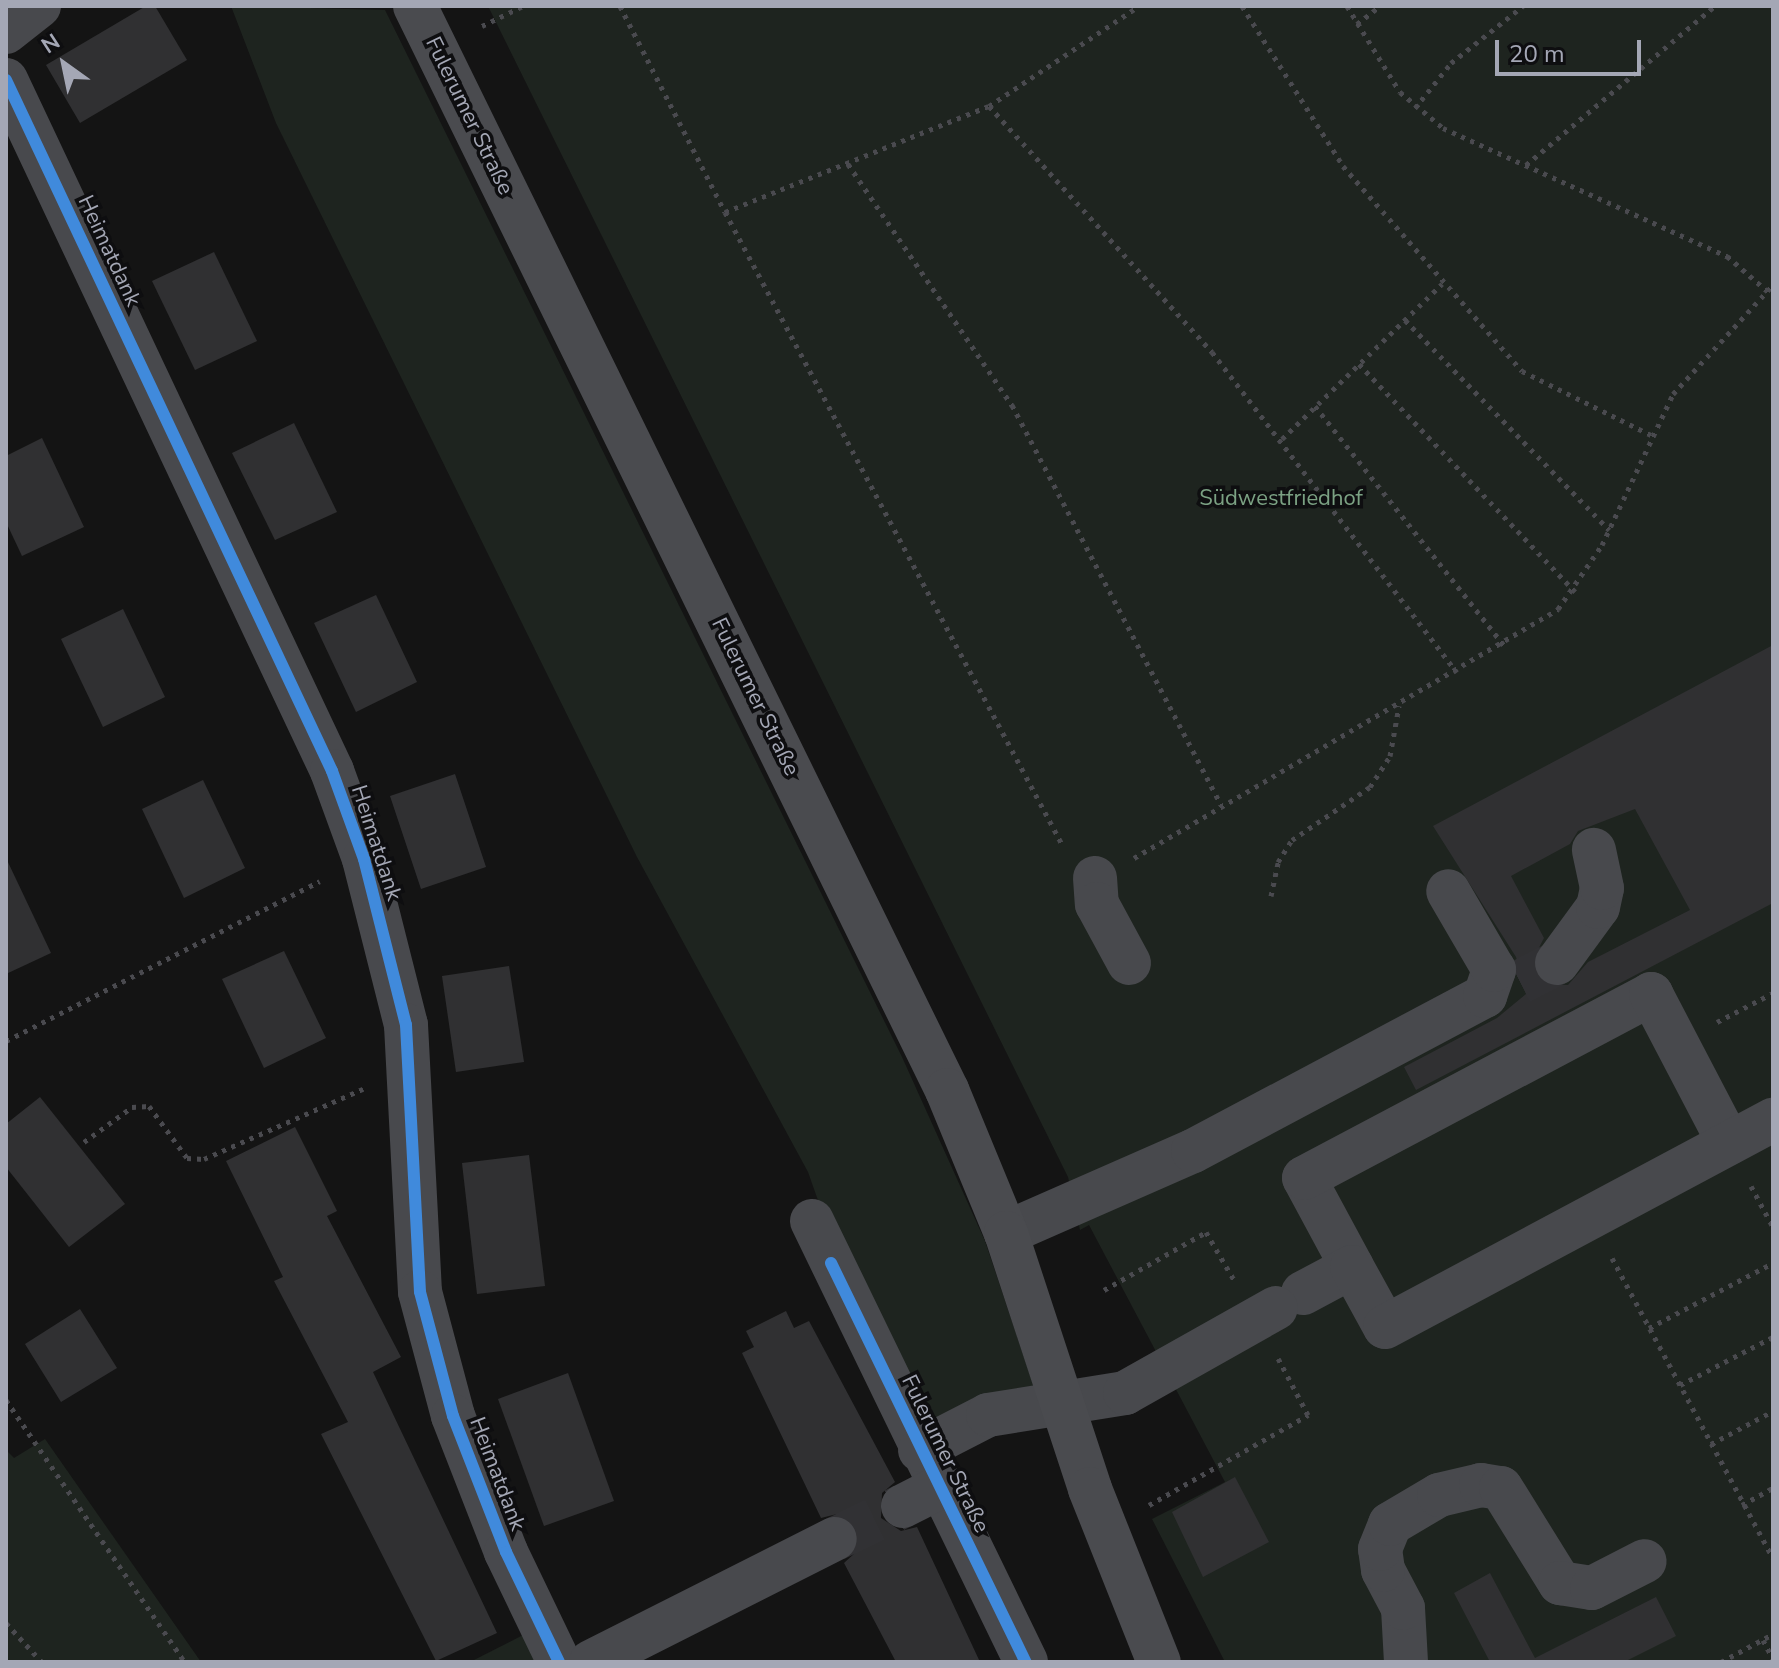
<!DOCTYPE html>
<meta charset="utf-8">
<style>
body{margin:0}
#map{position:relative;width:1779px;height:1668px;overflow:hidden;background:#141414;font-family:"Nunito Sans",sans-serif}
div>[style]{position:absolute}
.green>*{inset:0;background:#1e241f}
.building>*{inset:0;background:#303032}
.minor-tunnel>*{height:44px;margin-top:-22px;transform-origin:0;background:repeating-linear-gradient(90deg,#313134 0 44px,transparent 0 66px)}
.path>*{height:5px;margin-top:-2.5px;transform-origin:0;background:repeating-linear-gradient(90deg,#4a4a4f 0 4px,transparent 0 10px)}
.minor>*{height:44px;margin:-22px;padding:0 22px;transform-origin:22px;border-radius:22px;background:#48494d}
.major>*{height:44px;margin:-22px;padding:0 22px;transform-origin:22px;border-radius:22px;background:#4a4b4f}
.cycleway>*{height:12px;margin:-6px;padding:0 6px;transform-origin:6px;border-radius:6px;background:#408adc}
span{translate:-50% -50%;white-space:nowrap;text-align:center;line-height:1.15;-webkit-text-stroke:7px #0e0e10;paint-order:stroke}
.street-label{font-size:22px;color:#a4a7b5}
.park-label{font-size:22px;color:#7ba183}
.frame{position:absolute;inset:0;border:8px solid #a4a7b5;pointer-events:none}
.north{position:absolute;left:24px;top:24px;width:80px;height:80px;-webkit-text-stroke:6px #0e0e10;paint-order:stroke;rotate:327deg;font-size:22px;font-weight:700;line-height:32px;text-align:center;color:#a4a7b5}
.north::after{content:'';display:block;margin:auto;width:28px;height:36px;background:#a4a7b5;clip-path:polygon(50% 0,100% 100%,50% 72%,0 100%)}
.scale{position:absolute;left:1495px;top:40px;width:146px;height:36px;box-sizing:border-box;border:4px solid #a4a7b5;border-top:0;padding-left:10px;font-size:24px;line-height:28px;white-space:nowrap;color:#a4a7b5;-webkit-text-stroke:6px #0e0e10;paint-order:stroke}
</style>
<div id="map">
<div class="green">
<i style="clip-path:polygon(231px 6px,385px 10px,902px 1057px,985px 1241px,1037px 1396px,920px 1437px,839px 1260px,808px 1172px,637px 857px,276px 123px)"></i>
<i style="clip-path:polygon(488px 6px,1773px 6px,1773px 1662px,1225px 1662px,1152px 1519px,1225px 1482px,1089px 1225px,1080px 1230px,1068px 1177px)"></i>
<i style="clip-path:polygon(45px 1439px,201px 1662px,6px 1662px,6px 1450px,14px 1458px)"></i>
<i style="clip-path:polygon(529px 1632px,543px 1662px,470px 1662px)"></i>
</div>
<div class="building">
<i style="clip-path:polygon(146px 6px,155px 6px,187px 60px,80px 123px,46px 65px)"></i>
<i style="clip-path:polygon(214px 252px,257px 341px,195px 370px,152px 281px)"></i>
<i style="clip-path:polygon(294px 423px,337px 512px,275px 540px,232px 453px)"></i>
<i style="clip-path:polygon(42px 438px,84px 527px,22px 556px,6px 522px,6px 456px)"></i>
<i style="clip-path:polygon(376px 595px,417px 682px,356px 712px,314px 623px)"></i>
<i style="clip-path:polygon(123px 609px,165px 697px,103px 727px,61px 639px)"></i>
<i style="clip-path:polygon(evenodd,1773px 645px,1773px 903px,1416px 1090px,1404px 1067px,1497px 1018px,1526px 994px,1516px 957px,1433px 826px,1773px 645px,1635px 809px,1690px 910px,1588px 962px,1568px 985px,1543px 984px,1532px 961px,1544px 938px,1511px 876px,1570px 844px,1578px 831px,1635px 809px)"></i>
<i style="clip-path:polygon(455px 774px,486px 867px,421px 889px,390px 796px)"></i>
<i style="clip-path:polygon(203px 780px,245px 868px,184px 898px,142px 809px)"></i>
<i style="clip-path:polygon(6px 858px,51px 953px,6px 974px)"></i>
<i style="clip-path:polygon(284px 951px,326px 1038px,264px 1068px,222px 979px)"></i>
<i style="clip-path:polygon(509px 966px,524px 1062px,456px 1072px,442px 976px)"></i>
<i style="clip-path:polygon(40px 1097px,125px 1204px,69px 1247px,6px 1167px,6px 1124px)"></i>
<i style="clip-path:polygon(295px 1127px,337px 1211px,327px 1216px,401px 1357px,373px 1372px,497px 1633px,436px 1661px,321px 1434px,348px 1422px,274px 1281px,283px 1277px,226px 1161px)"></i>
<i style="clip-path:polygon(529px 1155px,545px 1286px,477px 1294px,462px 1163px)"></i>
<i style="clip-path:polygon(80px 1309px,117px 1368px,61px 1402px,25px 1344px)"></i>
<i style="clip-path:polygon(786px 1311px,794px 1328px,809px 1321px,895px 1482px,882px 1493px,881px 1518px,901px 1531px,917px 1527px,980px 1662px,896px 1662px,844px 1563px,856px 1552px,858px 1528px,837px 1514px,821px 1518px,742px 1353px,754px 1347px,746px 1331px)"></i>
<i style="clip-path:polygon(568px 1373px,614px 1501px,544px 1526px,498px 1399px)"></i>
<i style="clip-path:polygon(1235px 1477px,1269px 1542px,1203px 1577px,1172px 1512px)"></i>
<i style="clip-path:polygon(1490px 1573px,1535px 1658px,1656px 1597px,1676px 1636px,1624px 1662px,1490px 1662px,1454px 1593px)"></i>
</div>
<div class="minor-tunnel">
<i style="left:1520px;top:982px;width:42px;rotate:-27.2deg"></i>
<i style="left:835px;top:1539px;width:76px;rotate:-25.9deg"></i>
</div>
<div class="path">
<i style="left:620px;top:6px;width:231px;rotate:63deg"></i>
<i style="left:725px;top:212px;width:284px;rotate:-21.9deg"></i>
<i style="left:989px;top:106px;width:180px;rotate:-33.7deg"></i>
<i style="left:1242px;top:6px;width:189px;rotate:57.7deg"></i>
<i style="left:1343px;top:166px;width:272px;rotate:48.9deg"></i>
<i style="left:1522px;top:371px;width:144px;rotate:26.4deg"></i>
<i style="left:1347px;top:6px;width:101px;rotate:58.4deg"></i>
<i style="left:1400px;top:92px;width:56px;rotate:39.9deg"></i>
<i style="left:1443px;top:128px;width:312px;rotate:24.3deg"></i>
<i style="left:1727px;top:256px;width:61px;rotate:41deg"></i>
<i style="left:1357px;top:24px;width:29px;rotate:-38deg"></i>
<i style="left:482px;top:26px;width:46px;rotate:-26deg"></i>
<i style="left:989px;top:106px;width:332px;rotate:47.8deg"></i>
<i style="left:1212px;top:352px;width:403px;rotate:52.6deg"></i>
<i style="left:1415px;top:108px;width:58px;rotate:-51.3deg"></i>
<i style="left:1451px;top:63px;width:92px;rotate:-38.4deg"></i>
<i style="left:848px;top:164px;width:292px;rotate:55.8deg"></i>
<i style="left:1012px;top:405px;width:451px;rotate:62.4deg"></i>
<i style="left:1526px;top:165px;width:247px;rotate:-40.1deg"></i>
<i style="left:725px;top:212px;width:718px;rotate:61.94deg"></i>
<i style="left:1405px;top:320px;width:293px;rotate:45.8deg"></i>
<i style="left:1359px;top:364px;width:314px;rotate:46.5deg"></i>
<i style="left:1315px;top:406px;width:305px;rotate:51.7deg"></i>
<i style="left:1282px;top:439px;width:223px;rotate:-44.1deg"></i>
<i style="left:1134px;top:858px;width:492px;rotate:-30.4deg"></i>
<i style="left:1558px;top:609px;width:78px;rotate:-55.5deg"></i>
<i style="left:1602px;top:545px;width:167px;rotate:-64.8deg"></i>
<i style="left:1673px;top:394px;width:148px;rotate:-47.5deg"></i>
<i style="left:1271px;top:896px;width:35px;rotate:-78deg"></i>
<i style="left:1278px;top:862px;width:26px;rotate:-58deg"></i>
<i style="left:1292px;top:840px;width:94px;rotate:-34.2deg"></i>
<i style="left:1370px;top:787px;width:37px;rotate:-57deg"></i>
<i style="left:1390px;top:756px;width:51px;rotate:-79.8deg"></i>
<i style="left:1717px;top:1022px;width:63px;rotate:-27.4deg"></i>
<i style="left:6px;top:1041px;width:352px;rotate:-27deg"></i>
<i style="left:84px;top:1142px;width:59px;rotate:-36.1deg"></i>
<i style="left:132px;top:1107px;width:17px;rotate:-3deg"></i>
<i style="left:149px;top:1106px;width:64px;rotate:53.8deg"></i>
<i style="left:187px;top:1158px;width:17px;rotate:3deg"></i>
<i style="left:204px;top:1159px;width:174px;rotate:-23.8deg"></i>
<i style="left:1751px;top:1186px;width:47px;rotate:61.8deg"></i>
<i style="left:1612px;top:1258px;width:340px;rotate:61.8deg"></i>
<i style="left:1104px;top:1290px;width:117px;rotate:-29.6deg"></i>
<i style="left:1206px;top:1232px;width:56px;rotate:59.7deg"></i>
<i style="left:1649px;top:1328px;width:140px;rotate:-27.7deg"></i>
<i style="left:1680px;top:1385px;width:105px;rotate:-27.3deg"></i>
<i style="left:6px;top:1400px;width:317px;rotate:55.7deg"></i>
<i style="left:1711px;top:1444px;width:70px;rotate:-28deg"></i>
<i style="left:1149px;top:1505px;width:183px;rotate:-29.5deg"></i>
<i style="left:1308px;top:1415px;width:64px;rotate:-117.8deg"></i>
<i style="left:1742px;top:1505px;width:35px;rotate:-29deg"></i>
<i style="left:6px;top:1623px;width:53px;rotate:47.3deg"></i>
<i style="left:1763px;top:1640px;width:21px;rotate:62deg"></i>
<i style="left:1721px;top:1662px;width:59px;rotate:-28.3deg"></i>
</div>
<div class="minor">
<i style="left:6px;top:32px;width:42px;rotate:-38.2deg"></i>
<i style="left:6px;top:80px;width:764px;rotate:64.74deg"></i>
<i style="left:332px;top:771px;width:94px;rotate:70deg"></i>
<i style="left:364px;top:859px;width:171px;rotate:75.8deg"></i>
<i style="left:406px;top:1025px;width:267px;rotate:87deg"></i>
<i style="left:420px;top:1292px;width:128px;rotate:75.1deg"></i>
<i style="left:453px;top:1416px;width:146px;rotate:68.7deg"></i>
<i style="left:506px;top:1552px;width:122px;rotate:64.3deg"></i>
<i style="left:1095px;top:878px;width:26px;rotate:86deg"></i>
<i style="left:1097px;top:904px;width:67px;rotate:61.5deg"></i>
<i style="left:1557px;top:963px;width:69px;rotate:-53.8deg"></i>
<i style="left:1598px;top:907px;width:19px;rotate:-78deg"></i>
<i style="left:1602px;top:888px;width:39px;rotate:-102deg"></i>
<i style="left:812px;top:1221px;width:490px;rotate:64.1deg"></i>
<i style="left:1006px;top:1233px;width:204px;rotate:-23.7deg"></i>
<i style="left:1193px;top:1151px;width:331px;rotate:-28deg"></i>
<i style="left:1485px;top:996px;width:28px;rotate:-71deg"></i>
<i style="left:1494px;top:970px;width:91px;rotate:-120.2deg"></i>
<i style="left:1352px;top:1267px;width:101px;rotate:-118.3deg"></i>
<i style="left:1304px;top:1178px;width:393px;rotate:-27.9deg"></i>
<i style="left:1651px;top:994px;width:168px;rotate:62.4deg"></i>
<i style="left:1303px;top:1293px;width:55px;rotate:-28deg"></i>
<i style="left:1352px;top:1267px;width:68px;rotate:61.2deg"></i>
<i style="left:1385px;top:1327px;width:440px;rotate:-28.1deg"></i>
<i style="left:920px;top:1450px;width:76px;rotate:-27.2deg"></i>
<i style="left:988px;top:1415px;width:139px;rotate:-9.1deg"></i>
<i style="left:1125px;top:1393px;width:173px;rotate:-29.4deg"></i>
<i style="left:903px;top:1506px;width:39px;rotate:-27deg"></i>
<i style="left:591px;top:1662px;width:273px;rotate:-26.8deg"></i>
<i style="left:1406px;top:1662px;width:54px;rotate:-93.2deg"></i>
<i style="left:1403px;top:1608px;width:43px;rotate:-117.8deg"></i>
<i style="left:1383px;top:1570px;width:21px;rotate:-98deg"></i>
<i style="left:1380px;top:1549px;width:27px;rotate:-68deg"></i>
<i style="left:1390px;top:1524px;width:57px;rotate:-30.6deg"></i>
<i style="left:1439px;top:1495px;width:43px;rotate:-13.4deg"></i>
<i style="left:1481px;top:1485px;width:20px;rotate:9deg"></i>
<i style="left:1501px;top:1488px;width:112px;rotate:58.2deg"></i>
<i style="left:1560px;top:1583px;width:32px;rotate:9deg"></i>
<i style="left:1592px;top:1588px;width:59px;rotate:-27deg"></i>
</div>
<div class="major">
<i style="left:415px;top:6px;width:1208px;rotate:63.86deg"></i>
<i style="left:947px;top:1090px;width:155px;rotate:67.6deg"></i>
<i style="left:1006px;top:1233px;width:269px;rotate:71.8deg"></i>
<i style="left:1090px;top:1489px;width:186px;rotate:68.3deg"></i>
</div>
<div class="cycleway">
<i style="left:6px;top:80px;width:764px;rotate:64.74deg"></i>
<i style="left:332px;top:771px;width:94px;rotate:70deg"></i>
<i style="left:364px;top:859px;width:171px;rotate:75.8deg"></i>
<i style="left:406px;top:1025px;width:267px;rotate:87deg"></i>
<i style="left:420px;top:1292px;width:128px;rotate:75.1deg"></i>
<i style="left:453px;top:1416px;width:146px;rotate:68.7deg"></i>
<i style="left:506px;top:1552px;width:122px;rotate:64.3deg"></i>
<i style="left:831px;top:1263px;width:444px;rotate:64deg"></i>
</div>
<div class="street-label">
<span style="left:469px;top:116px;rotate:64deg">Fulerumer Straße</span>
<span style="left:109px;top:251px;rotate:65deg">Heimatdank</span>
<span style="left:755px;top:697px;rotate:64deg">Fulerumer Straße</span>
<span style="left:376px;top:843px;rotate:72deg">Heimatdank</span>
<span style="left:945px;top:1454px;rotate:64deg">Fulerumer Straße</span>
<span style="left:497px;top:1474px;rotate:69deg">Heimatdank</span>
</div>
<div class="park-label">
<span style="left:1281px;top:499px">Südwestfriedhof</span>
</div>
<div class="frame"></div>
<div class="north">N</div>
<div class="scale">20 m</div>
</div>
